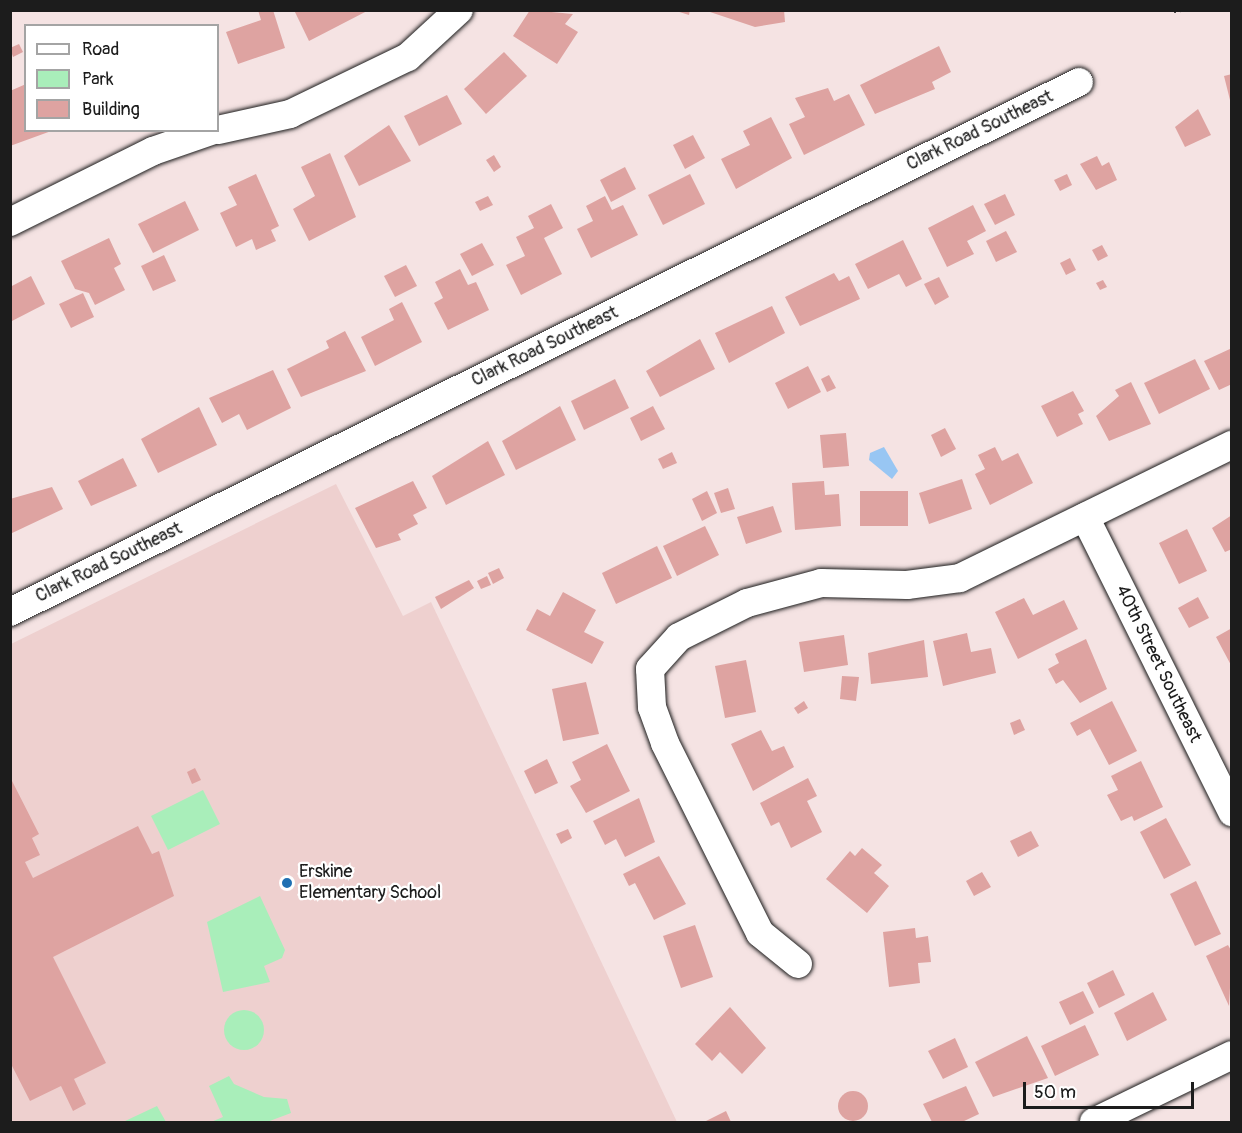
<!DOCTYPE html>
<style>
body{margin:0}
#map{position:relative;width:1242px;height:1133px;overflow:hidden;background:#f5e3e3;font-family:Pangolin,sans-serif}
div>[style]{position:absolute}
.built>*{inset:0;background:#eed0cf}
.green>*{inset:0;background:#a9eeba}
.round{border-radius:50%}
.water>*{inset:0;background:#98c6f3}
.building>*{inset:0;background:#dea3a1}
.path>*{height:4px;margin-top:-2px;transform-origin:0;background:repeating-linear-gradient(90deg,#1c1c1c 0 1.5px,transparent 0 6px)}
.roads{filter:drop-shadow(0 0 2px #1c1c1c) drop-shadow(0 0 2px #1c1c1c)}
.minor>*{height:28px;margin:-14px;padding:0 14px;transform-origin:14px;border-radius:14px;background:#fff}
.dots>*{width:16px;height:16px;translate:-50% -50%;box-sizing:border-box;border:3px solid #fff;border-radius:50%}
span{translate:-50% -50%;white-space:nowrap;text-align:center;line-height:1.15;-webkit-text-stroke:4.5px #fff;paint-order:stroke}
.street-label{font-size:18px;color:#1c1c1c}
.poi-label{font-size:18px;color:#1c1c1c}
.left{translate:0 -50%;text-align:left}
.frame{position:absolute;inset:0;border:12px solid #1c1c1c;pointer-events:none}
.legend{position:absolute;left:24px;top:24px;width:195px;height:108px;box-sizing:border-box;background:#fff;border:2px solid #a4a4a4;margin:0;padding:8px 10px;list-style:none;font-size:18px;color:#1c1c1c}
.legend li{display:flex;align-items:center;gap:12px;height:30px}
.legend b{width:30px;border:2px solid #a4a4a4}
.scale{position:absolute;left:1023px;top:1082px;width:171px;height:27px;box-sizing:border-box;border:3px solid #1c1c1c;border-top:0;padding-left:8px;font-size:18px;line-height:21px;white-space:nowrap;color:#1c1c1c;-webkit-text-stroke:4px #fff;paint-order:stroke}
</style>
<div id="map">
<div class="built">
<i style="clip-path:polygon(336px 484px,403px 616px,431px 602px,677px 1122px,11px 1122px,11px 644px)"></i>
</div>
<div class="green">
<i style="clip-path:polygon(203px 790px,220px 824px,168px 850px,151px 816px)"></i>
<i style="clip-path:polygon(260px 896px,285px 950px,282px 958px,264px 966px,270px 982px,223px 992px,207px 922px)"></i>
<i class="round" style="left:224px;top:1010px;width:40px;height:40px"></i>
<i style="clip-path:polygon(229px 1076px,234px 1084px,264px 1097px,287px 1099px,291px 1113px,267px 1122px,211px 1122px,223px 1117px,209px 1086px)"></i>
<i style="clip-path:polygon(157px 1106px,166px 1122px,123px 1122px)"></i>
</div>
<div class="water">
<i style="clip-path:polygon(884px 447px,898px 471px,892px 479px,869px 460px,870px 453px)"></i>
</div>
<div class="building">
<i style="clip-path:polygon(258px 10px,273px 10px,285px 48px,238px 64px,226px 32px,261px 20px)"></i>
<i style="clip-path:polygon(294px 10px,369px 10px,309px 41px)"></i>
<i style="clip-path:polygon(530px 10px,573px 14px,565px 24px,578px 32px,557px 64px,513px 36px)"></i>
<i style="clip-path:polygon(673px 10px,690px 10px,689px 15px)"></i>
<i style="clip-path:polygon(704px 10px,784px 10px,785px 22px,755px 27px)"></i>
<i style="clip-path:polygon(19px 44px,23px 52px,13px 57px,10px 48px)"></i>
<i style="clip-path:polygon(939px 46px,951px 72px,932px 82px,935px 89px,875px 114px,860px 85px)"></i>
<i style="clip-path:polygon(504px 52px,527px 76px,486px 114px,464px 89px)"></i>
<i style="clip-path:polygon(1232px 74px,1232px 104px,1231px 104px,1224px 76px)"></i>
<i style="clip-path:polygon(26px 84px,26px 130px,54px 130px,10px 146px,10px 91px)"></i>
<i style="clip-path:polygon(828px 88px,834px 101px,849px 94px,865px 125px,804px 155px,789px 124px,805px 117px,795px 98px)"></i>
<i style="clip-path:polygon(447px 95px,462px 124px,419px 146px,404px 116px)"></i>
<i style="clip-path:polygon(1198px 109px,1211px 135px,1185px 147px,1175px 127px)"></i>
<i style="clip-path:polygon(771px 117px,792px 158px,736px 189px,721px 159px,750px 145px,743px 131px)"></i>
<i style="clip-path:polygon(389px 125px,411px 161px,359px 186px,344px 156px)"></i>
<i style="clip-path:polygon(693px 135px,705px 158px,685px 169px,673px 145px)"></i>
<i style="clip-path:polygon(330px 153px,356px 217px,309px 241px,293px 209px,315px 196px,301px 167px)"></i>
<i style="clip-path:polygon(494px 155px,501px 167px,494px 172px,486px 160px)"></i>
<i style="clip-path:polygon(1097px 156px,1102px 166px,1109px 162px,1117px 180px,1096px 190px,1080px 164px)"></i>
<i style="clip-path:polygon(625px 167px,636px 189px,611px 202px,600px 180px)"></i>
<i style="clip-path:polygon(256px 174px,279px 226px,271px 230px,276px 241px,256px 250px,252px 239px,236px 247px,220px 213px,237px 205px,228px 187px)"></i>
<i style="clip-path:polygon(690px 174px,705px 204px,663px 225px,648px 195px)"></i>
<i style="clip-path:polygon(1067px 174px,1072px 185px,1060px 191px,1054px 180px)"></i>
<i style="clip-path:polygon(1005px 194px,1015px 215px,995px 225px,984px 204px)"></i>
<i style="clip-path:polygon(488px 196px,493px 205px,480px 211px,475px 202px)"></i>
<i style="clip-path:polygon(605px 196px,612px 210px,623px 205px,638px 235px,591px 258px,577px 229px,593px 221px,586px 206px)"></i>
<i style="clip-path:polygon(185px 201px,199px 230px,153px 253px,138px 224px)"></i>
<i style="clip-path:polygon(551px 204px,563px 228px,544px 238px,562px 274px,521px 295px,506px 265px,525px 256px,516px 237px,534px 228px,528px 216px)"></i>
<i style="clip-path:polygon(973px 205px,986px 231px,967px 241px,974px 254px,947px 267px,928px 228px)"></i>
<i style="clip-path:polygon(1006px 231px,1017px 252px,996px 262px,986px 241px)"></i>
<i style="clip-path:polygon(109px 238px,121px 264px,114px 268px,125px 290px,95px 305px,89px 293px,75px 289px,61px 261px)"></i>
<i style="clip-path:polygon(903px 240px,922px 279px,906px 287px,899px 274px,868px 289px,855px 264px)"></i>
<i style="clip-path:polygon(482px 243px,494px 265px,472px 276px,460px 254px)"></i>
<i style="clip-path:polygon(1102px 245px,1108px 256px,1098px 261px,1092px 250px)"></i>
<i style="clip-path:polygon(164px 255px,176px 281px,153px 291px,141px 266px)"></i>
<i style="clip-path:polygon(1070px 258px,1076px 270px,1066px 275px,1060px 263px)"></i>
<i style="clip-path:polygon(406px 265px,417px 286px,395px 297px,384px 276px)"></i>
<i style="clip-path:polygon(460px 269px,468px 285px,476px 282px,489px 310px,448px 330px,434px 303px,443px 298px,435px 282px)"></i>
<i style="clip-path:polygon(834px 273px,839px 281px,849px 276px,860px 299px,800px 326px,785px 297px)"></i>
<i style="clip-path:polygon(31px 276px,45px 304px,10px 322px,10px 287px)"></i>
<i style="clip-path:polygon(939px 277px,949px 297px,935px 305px,924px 284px)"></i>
<i style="clip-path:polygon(1103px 280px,1107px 287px,1100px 290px,1096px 283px)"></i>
<i style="clip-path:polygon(83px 293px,94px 317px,71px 328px,59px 304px)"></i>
<i style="clip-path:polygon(402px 302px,422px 342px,375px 366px,361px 337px,394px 320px,389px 309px)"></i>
<i style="clip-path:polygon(772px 306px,785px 333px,729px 363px,715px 333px)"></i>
<i style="clip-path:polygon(345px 331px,366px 371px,301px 397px,287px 369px,329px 348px,326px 341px)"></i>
<i style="clip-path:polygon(700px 339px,715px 369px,660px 397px,646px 371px)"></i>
<i style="clip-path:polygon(1232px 348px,1232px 384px,1219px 390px,1204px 361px)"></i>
<i style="clip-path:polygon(1195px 359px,1210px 389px,1159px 414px,1144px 383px)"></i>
<i style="clip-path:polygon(808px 366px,821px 392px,788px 409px,775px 383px)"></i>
<i style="clip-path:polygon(273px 370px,291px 408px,247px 430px,239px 414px,222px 423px,209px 398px)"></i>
<i style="clip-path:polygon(829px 375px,836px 388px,827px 392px,821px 379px)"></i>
<i style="clip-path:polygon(615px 379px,629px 408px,584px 430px,571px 401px)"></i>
<i style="clip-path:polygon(1131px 382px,1151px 424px,1109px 441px,1096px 416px,1119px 396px,1115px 390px)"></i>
<i style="clip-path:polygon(1073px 391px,1084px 411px,1078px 414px,1083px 424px,1057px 437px,1041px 406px)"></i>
<i style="clip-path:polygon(560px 406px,576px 440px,516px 470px,502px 441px)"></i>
<i style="clip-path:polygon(653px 406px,665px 429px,641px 441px,630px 418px)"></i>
<i style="clip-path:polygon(199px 407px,217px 445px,158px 473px,141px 439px)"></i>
<i style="clip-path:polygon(945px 428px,956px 449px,941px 457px,931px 435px)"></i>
<i style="clip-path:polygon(846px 433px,849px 466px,823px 468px,820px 435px)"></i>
<i style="clip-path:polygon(488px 441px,505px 475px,446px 505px,432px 476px)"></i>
<i style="clip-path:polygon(995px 447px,1002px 461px,1018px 453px,1033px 483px,990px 505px,975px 474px,985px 469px,978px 455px)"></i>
<i style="clip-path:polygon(672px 452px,677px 463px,663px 469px,658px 459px)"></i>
<i style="clip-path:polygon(123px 458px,137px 486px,91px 506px,78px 481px)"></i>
<i style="clip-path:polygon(962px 479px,972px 509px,929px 524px,919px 493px)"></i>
<i style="clip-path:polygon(413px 481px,427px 508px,413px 515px,418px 524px,398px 534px,401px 540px,376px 548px,355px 508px)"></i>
<i style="clip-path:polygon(824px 481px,825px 495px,839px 494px,841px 526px,795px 530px,792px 483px)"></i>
<i style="clip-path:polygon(52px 487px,63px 509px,10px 534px,10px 499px)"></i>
<i style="clip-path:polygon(728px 488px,735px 509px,721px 513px,714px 493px)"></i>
<i style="clip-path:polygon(707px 491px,717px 513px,702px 521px,692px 499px)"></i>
<i style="clip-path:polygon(860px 491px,908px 491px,908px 526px,860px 526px)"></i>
<i style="clip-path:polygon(773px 506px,782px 532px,746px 544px,737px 517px)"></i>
<i style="clip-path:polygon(1232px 515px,1232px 549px,1225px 552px,1212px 528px)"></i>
<i style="clip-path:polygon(705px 526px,719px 555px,677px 576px,663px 546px)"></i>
<i style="clip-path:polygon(1187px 529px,1207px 571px,1179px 584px,1159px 543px)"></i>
<i style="clip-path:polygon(657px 546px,672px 578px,616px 604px,602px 573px)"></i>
<i style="clip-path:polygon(499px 568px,504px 578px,493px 584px,488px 573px)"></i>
<i style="clip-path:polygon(487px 576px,491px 585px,481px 589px,477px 581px)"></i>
<i style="clip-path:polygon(469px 580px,474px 588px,441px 609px,435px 597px)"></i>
<i style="clip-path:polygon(563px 592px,596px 610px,584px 632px,604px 642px,592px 664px,526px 630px,537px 609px,550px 616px)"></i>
<i style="clip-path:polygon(1198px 597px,1209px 618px,1189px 628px,1178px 608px)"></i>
<i style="clip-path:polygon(1024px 598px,1033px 615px,1064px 600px,1078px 629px,1018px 659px,995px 612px)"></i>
<i style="clip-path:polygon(1232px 628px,1232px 667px,1216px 637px)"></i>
<i style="clip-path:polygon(967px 633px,971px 652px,991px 648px,996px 673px,943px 686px,933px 641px)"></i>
<i style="clip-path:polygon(844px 635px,848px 665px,804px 672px,799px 642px)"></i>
<i style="clip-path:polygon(1086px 639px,1107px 689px,1080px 703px,1063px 680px,1056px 684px,1048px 669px,1059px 663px,1055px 654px)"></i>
<i style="clip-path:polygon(924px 640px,928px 677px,871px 684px,868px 653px)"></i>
<i style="clip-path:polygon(746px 660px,756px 712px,725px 718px,715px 666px)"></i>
<i style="clip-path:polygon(842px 676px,859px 677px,856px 701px,840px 699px)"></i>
<i style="clip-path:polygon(586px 682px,599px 734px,563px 741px,552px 689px)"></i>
<i style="clip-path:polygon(804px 701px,808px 708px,798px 714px,794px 708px)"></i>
<i style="clip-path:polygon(1112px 701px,1137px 751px,1109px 765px,1090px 729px,1077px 736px,1070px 723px)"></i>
<i style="clip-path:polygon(1020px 719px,1025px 730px,1014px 735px,1010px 723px)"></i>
<i style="clip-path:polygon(761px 730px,772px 751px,784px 746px,794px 767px,753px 791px,731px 744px)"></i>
<i style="clip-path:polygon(607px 744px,630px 791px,586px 813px,570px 786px,581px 780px,572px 762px)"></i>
<i style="clip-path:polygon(547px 759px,558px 783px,535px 794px,524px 771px)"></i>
<i style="clip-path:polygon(1141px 761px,1163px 807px,1134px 821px,1132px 816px,1121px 821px,1107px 795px,1118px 790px,1111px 776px)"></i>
<i style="clip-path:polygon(195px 768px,201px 780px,192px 784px,187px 772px)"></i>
<i style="clip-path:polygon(10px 777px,39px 834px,32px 838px,40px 855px,25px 862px,33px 878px,138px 826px,152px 854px,159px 851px,174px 896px,53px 957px,106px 1063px,74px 1079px,86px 1104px,73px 1111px,61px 1086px,30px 1101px,10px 1062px)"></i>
<i style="clip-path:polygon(808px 778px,817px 796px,807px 801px,822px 832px,791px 848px,779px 822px,771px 826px,760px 803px)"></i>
<i style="clip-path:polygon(639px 798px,655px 842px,625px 857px,616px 839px,605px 845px,593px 821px)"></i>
<i style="clip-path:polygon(1166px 818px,1191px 865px,1164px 879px,1140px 832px)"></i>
<i style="clip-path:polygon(568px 829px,572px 838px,561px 844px,556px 834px)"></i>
<i style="clip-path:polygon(1031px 831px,1039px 846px,1018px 857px,1010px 841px)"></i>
<i style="clip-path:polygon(862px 848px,882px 865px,874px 873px,889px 886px,867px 913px,826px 879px,850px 851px,855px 856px)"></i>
<i style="clip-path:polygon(659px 856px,686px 904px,654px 920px,635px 883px,629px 886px,623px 874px)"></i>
<i style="clip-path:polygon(982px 872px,991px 887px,974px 896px,966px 881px)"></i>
<i style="clip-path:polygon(1196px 881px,1221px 934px,1195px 946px,1170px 894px)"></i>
<i style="clip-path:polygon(695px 925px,713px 977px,681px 988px,663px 936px)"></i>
<i style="clip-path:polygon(915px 928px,916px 938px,928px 936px,931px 962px,918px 963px,920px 983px,889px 987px,883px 932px)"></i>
<i style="clip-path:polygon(1228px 945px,1232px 952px,1229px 1006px,1206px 956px)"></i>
<i style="clip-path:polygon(1113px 970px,1125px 995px,1099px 1008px,1087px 983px)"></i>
<i style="clip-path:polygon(1083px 991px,1094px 1013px,1070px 1025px,1059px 1002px)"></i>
<i style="clip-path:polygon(1153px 992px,1167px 1020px,1127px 1041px,1114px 1013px)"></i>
<i style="clip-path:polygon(730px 1007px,766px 1048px,742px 1074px,720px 1052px,712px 1061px,695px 1044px)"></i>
<i style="clip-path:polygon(1085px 1025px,1099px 1055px,1055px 1076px,1041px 1046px)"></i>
<i style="clip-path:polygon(1027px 1036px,1048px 1078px,993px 1097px,975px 1062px)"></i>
<i style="clip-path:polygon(955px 1038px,968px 1067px,943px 1079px,928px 1051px)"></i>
<i style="clip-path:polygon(966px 1086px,979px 1114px,962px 1122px,932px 1122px,923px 1104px)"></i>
<i class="round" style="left:838px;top:1091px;width:30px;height:30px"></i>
<i style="clip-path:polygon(726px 1111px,731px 1122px,704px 1122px)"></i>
</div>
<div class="path">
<i style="left:1174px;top:11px;width:7px;rotate:-8deg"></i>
</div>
<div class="roads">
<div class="minor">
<i style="left:218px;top:130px;width:74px;rotate:-12.5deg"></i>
<i style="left:290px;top:114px;width:131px;rotate:-25.8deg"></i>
<i style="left:408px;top:57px;width:69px;rotate:-42.7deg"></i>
<i style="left:10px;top:222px;width:160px;rotate:-26.4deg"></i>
<i style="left:153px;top:151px;width:65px;rotate:-19deg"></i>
<i style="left:1085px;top:517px;width:330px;rotate:63.5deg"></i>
<i style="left:10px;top:612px;width:1193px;rotate:-26.37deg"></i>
<i style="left:798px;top:964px;width:49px;rotate:-140.8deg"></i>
<i style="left:760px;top:933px;width:212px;rotate:-116.6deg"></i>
<i style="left:665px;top:743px;width:38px;rotate:-110deg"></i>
<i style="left:652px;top:707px;width:38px;rotate:-93deg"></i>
<i style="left:650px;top:669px;width:43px;rotate:-47.8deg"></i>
<i style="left:679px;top:637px;width:76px;rotate:-26.6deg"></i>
<i style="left:747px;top:603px;width:77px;rotate:-15.1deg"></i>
<i style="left:821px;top:583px;width:86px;rotate:1.3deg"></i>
<i style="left:907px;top:585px;width:53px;rotate:-7.5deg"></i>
<i style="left:960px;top:578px;width:303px;rotate:-26.1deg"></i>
<i style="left:1094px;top:1122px;width:153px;rotate:-25.9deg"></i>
</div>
</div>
<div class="dots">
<i style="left:287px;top:883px;background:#1f6fb2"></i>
</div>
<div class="street-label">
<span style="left:980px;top:131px;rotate:-26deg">Clark Road Southeast</span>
<span style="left:545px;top:347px;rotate:-26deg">Clark Road Southeast</span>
<span style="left:109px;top:563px;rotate:-26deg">Clark Road Southeast</span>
<span style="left:1158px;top:664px;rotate:64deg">40th Street Southeast</span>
</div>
<div class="poi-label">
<span class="left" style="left:299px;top:883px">Erskine<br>Elementary School</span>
</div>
<div class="frame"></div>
<ul class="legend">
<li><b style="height:8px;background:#fff"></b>Road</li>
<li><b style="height:16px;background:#a9eeba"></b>Park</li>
<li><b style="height:16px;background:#dea3a1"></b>Building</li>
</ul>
<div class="scale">50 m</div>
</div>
